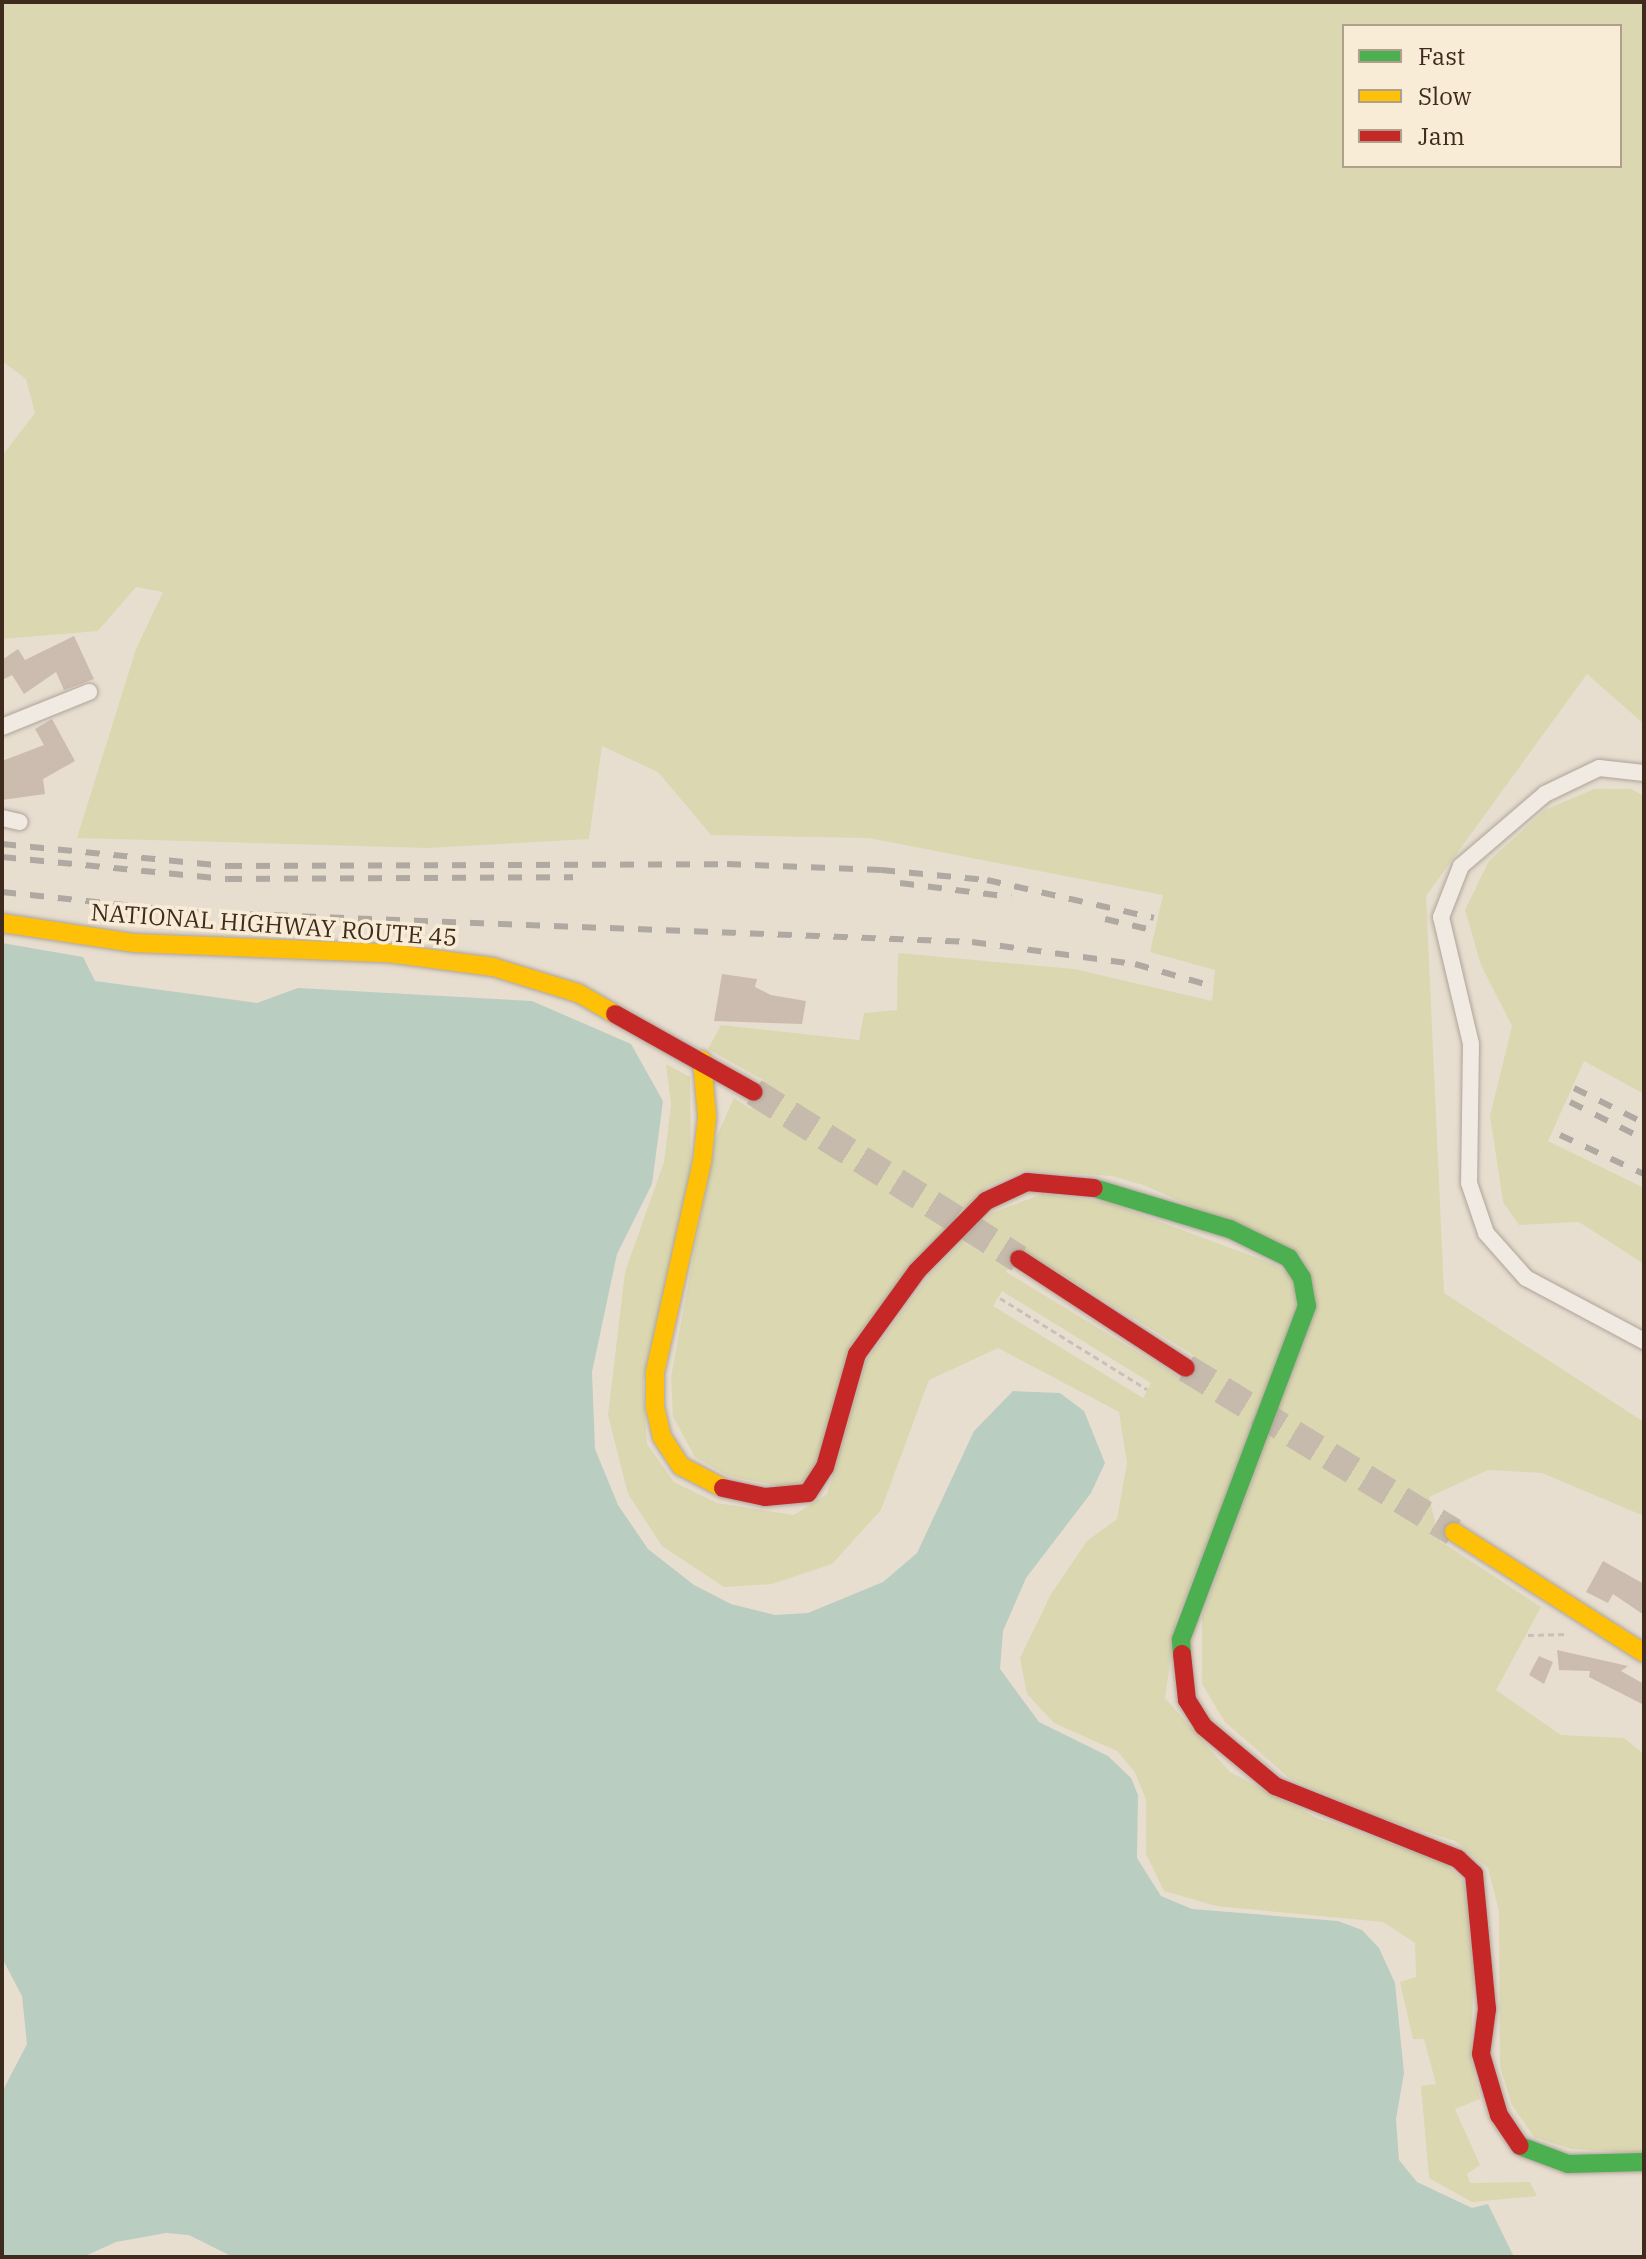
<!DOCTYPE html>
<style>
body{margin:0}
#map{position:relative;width:1646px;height:2259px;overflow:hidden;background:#e8ded0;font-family:"IBM Plex Serif",serif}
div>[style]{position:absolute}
.green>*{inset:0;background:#dbd7b1}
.water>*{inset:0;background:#bacdc1}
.building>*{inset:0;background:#ccbcb0}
.highway-tunnel>*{height:28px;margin-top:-14px;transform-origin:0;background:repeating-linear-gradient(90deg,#c6baac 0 28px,transparent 0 42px)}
.path>*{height:3px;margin-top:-1.5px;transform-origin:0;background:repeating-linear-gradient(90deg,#c9c1b8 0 6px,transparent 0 10px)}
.roads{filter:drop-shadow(0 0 2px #aea498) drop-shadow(0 0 2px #aea498)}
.street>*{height:16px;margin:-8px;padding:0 8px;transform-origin:8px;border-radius:8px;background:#f0eae2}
.fast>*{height:18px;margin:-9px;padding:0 9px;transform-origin:9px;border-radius:9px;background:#4caf50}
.slow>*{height:18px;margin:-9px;padding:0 9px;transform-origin:9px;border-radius:9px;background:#ffc107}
.jam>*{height:18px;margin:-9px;padding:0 9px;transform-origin:9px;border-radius:9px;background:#c62828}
.rail>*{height:6px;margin-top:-3px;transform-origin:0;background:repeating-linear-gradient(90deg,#afa9a2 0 14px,transparent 0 28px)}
span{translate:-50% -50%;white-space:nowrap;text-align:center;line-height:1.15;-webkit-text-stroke:7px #f9ecd6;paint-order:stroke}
.street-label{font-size:24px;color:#3f2b1e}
.frame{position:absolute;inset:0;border:4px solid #3f2b1e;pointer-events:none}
.legend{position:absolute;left:1342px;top:24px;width:280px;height:144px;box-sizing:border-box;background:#f9ecd6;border:2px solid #af9f8c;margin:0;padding:10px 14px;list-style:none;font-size:24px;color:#3f2b1e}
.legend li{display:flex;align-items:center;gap:16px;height:40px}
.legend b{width:40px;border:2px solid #af9f8c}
</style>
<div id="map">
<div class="green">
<i style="clip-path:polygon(evenodd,2px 2px,1644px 2px,1644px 724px,1587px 674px,1426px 896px,1444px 1293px,1644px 1422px,1644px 1516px,1542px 1473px,1488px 1470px,1429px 1497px,1440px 1541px,1541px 1607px,1496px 1690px,1561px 1735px,1624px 1738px,1644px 1754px,1644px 2153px,1571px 2149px,1534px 2137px,1512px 2105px,1500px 2066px,1499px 1911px,1488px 1868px,1455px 1841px,1366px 1813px,1288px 1777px,1225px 1722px,1202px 1684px,1202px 1616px,1316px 1308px,1302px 1256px,1146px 1186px,1112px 1176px,1024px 1170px,986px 1187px,910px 1265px,850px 1352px,822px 1458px,805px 1480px,788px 1488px,728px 1476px,695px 1457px,673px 1417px,671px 1377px,715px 1140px,734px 1098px,751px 1109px,765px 1081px,708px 1049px,721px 1025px,859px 1040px,864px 1013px,897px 1010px,898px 953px,1074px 969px,1212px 1001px,1215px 970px,1150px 952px,1163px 895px,869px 838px,711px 835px,658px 772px,602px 746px,589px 839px,428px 848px,77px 838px,136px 649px,163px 592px,136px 587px,98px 631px,2px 639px,2px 456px,35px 413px,26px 379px,2px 361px,2px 2px,1344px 26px,1620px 26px,1620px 166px,1344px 166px,1344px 26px)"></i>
<i style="clip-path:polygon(1594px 789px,1631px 789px,1644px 796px,1644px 1094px,1584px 1061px,1548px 1141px,1644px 1188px,1644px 1264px,1579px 1222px,1519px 1225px,1503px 1202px,1490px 1116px,1512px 1026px,1481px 965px,1465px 910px,1489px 861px,1545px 810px)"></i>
<i style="clip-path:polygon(evenodd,666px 1064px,690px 1077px,691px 1178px,643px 1382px,647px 1444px,674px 1482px,717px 1503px,794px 1515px,827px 1494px,866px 1361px,930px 1275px,991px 1213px,1043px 1194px,1109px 1203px,1274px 1264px,1295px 1279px,1300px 1308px,1176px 1621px,1165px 1698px,1230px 1772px,1317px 1818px,1443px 1861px,1464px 1882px,1474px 1967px,1471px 2058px,1480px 2099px,1455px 2109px,1480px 2165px,1467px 2174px,1470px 2183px,1530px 2182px,1537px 2196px,1472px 2202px,1429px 2178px,1421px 2086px,1436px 2084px,1424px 2039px,1413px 2039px,1400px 1982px,1416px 1977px,1415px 1943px,1383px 1922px,1216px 1906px,1164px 1891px,1146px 1854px,1146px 1799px,1134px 1771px,1117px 1751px,1054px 1723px,1027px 1694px,1020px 1658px,1051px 1594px,1087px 1541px,1117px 1519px,1127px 1463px,1119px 1412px,998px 1348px,929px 1380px,881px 1510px,832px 1564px,772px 1584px,724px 1587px,662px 1546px,628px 1494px,608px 1415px,625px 1272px,664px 1162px,671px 1104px,666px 1064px,1021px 1249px,1195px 1356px,1182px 1379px,1006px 1272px,1021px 1249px,666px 1064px,1002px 1291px,1151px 1383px,1143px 1398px,993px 1306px,1002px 1291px)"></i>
</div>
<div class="water">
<i style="clip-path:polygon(2px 943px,83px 957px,95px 981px,257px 1003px,298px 988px,532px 1001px,631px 1044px,663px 1101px,652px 1184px,617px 1254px,592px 1372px,595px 1449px,618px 1505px,648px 1549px,694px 1585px,731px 1604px,775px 1615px,808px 1613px,883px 1582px,917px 1553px,974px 1431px,1013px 1391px,1060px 1393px,1084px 1411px,1105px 1463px,1091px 1493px,1026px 1578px,1003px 1631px,1000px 1669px,1039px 1722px,1108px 1756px,1131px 1778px,1138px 1795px,1137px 1858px,1161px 1896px,1192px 1909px,1338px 1921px,1362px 1930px,1379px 1948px,1395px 1983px,1404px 2073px,1396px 2119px,1399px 2160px,1417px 2182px,1472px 2208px,1488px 2204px,1514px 2257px,233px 2257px,189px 2235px,166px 2233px,116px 2242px,83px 2257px,2px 2257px,2px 2092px,27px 2044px,22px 1996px,2px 1958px)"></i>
</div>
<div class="building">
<i style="clip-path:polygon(74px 636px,94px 679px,64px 690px,56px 672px,24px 694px,12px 675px,2px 680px,2px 660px,18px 649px,25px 660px)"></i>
<i style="clip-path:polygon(52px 719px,75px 761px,43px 779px,45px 794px,2px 800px,2px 761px,44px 745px,35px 729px)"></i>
<i style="clip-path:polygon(722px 974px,757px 979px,755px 987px,771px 995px,806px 1001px,802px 1024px,714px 1021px)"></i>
<i style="clip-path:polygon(1603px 1561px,1644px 1584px,1644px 1615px,1613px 1594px,1608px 1603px,1586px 1592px)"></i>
<i style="clip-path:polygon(1557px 1650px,1628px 1666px,1621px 1671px,1644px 1684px,1644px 1705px,1589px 1677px,1590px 1671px,1559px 1670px)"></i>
<i style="clip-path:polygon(1539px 1656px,1553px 1662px,1544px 1684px,1529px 1675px)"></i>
</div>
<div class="highway-tunnel">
<i style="left:754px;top:1092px;width:313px;rotate:32.2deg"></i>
<i style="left:1186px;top:1368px;width:314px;rotate:31.5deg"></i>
</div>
<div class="path">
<i style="left:1000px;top:1298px;width:173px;rotate:31.8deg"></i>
<i style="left:1528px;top:1635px;width:40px;rotate:-1.4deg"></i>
</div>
<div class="roads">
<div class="street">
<i style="left:2px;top:727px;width:94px;rotate:-21.9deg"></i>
<i style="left:1644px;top:773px;width:45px;rotate:-173.7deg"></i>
<i style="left:1599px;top:768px;width:60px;rotate:154.3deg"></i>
<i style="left:1545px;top:794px;width:111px;rotate:139.4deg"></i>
<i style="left:1461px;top:866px;width:55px;rotate:111.4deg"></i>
<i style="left:1441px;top:917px;width:130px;rotate:76.7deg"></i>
<i style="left:1471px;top:1044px;width:139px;rotate:90.8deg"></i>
<i style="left:1469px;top:1183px;width:53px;rotate:71.2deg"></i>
<i style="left:1486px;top:1233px;width:60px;rotate:48.4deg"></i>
<i style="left:1526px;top:1278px;width:134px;rotate:28.1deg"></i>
<i style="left:2px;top:818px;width:18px;rotate:13deg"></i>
</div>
<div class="fast">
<i style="left:1094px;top:1188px;width:142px;rotate:16.8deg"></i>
<i style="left:1230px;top:1229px;width:66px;rotate:26.2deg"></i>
<i style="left:1289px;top:1258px;width:24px;rotate:57deg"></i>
<i style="left:1302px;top:1278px;width:28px;rotate:80deg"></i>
<i style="left:1307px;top:1306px;width:357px;rotate:110.7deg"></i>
<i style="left:1181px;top:1640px;width:14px;rotate:86deg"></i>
<i style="left:1520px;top:2146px;width:51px;rotate:20.6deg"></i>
<i style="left:1568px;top:2164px;width:76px;rotate:-1.5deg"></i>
</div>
<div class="slow">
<i style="left:2px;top:923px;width:134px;rotate:8.6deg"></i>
<i style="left:135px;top:943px;width:253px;rotate:2.3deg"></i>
<i style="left:388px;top:953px;width:106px;rotate:7.6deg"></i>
<i style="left:493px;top:967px;width:89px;rotate:17deg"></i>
<i style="left:578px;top:993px;width:43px;rotate:29.6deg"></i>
<i style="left:702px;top:1060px;width:57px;rotate:85deg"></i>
<i style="left:707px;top:1117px;width:45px;rotate:96.3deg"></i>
<i style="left:702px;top:1162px;width:215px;rotate:102.6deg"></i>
<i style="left:655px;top:1372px;width:35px;rotate:90deg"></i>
<i style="left:655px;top:1407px;width:31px;rotate:77deg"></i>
<i style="left:662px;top:1437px;width:35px;rotate:57deg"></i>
<i style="left:681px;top:1466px;width:47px;rotate:27.6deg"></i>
<i style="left:1454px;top:1532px;width:225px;rotate:32.5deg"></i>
</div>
<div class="jam">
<i style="left:615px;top:1014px;width:159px;rotate:29.3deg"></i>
<i style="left:1019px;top:1259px;width:199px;rotate:33.1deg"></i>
<i style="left:723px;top:1488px;width:43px;rotate:12.1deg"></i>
<i style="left:765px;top:1497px;width:43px;rotate:-5.3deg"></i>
<i style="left:808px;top:1493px;width:31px;rotate:-57deg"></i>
<i style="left:825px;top:1467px;width:117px;rotate:-74.2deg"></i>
<i style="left:857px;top:1354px;width:102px;rotate:-54.1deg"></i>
<i style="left:917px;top:1271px;width:98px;rotate:-45.4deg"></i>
<i style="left:986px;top:1201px;width:45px;rotate:-24.9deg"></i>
<i style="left:1027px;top:1182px;width:67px;rotate:5.1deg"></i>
<i style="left:1182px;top:1654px;width:46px;rotate:83.8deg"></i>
<i style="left:1187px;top:1700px;width:31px;rotate:58deg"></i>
<i style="left:1203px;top:1726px;width:94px;rotate:39.8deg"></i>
<i style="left:1275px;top:1786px;width:197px;rotate:21.7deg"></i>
<i style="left:1458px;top:1859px;width:22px;rotate:43deg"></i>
<i style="left:1474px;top:1874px;width:136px;rotate:84.5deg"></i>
<i style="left:1487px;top:2009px;width:45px;rotate:97.6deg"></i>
<i style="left:1481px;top:2054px;width:64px;rotate:73.6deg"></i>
<i style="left:1499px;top:2115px;width:37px;rotate:56deg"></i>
</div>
</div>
<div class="rail">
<i style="left:2px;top:844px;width:227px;rotate:5.6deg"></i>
<i style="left:228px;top:866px;width:499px;rotate:-0.2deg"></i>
<i style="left:727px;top:864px;width:154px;rotate:2.2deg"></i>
<i style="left:881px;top:870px;width:106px;rotate:5.4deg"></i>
<i style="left:987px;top:880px;width:171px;rotate:12.8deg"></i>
<i style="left:2px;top:857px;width:227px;rotate:5.6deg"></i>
<i style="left:228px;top:879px;width:345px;rotate:-0.3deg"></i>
<i style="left:900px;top:883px;width:112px;rotate:7.2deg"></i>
<i style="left:2px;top:892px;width:189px;rotate:6.1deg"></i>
<i style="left:190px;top:912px;width:783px;rotate:2.2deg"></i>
<i style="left:972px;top:942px;width:164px;rotate:7.7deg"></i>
<i style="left:1135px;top:964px;width:83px;rotate:16deg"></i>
<i style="left:1105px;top:919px;width:48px;rotate:13.2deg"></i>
<i style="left:1574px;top:1088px;width:78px;rotate:26.6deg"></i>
<i style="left:1570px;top:1102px;width:83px;rotate:26.6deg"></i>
<i style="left:1560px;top:1135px;width:93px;rotate:24.9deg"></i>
</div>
<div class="street-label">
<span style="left:274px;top:925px;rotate:4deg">NATIONAL HIGHWAY ROUTE 45</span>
</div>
<div class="frame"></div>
<ul class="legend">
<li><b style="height:10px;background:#4caf50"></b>Fast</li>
<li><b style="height:10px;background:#ffc107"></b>Slow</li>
<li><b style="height:10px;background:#c62828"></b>Jam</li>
</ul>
</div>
